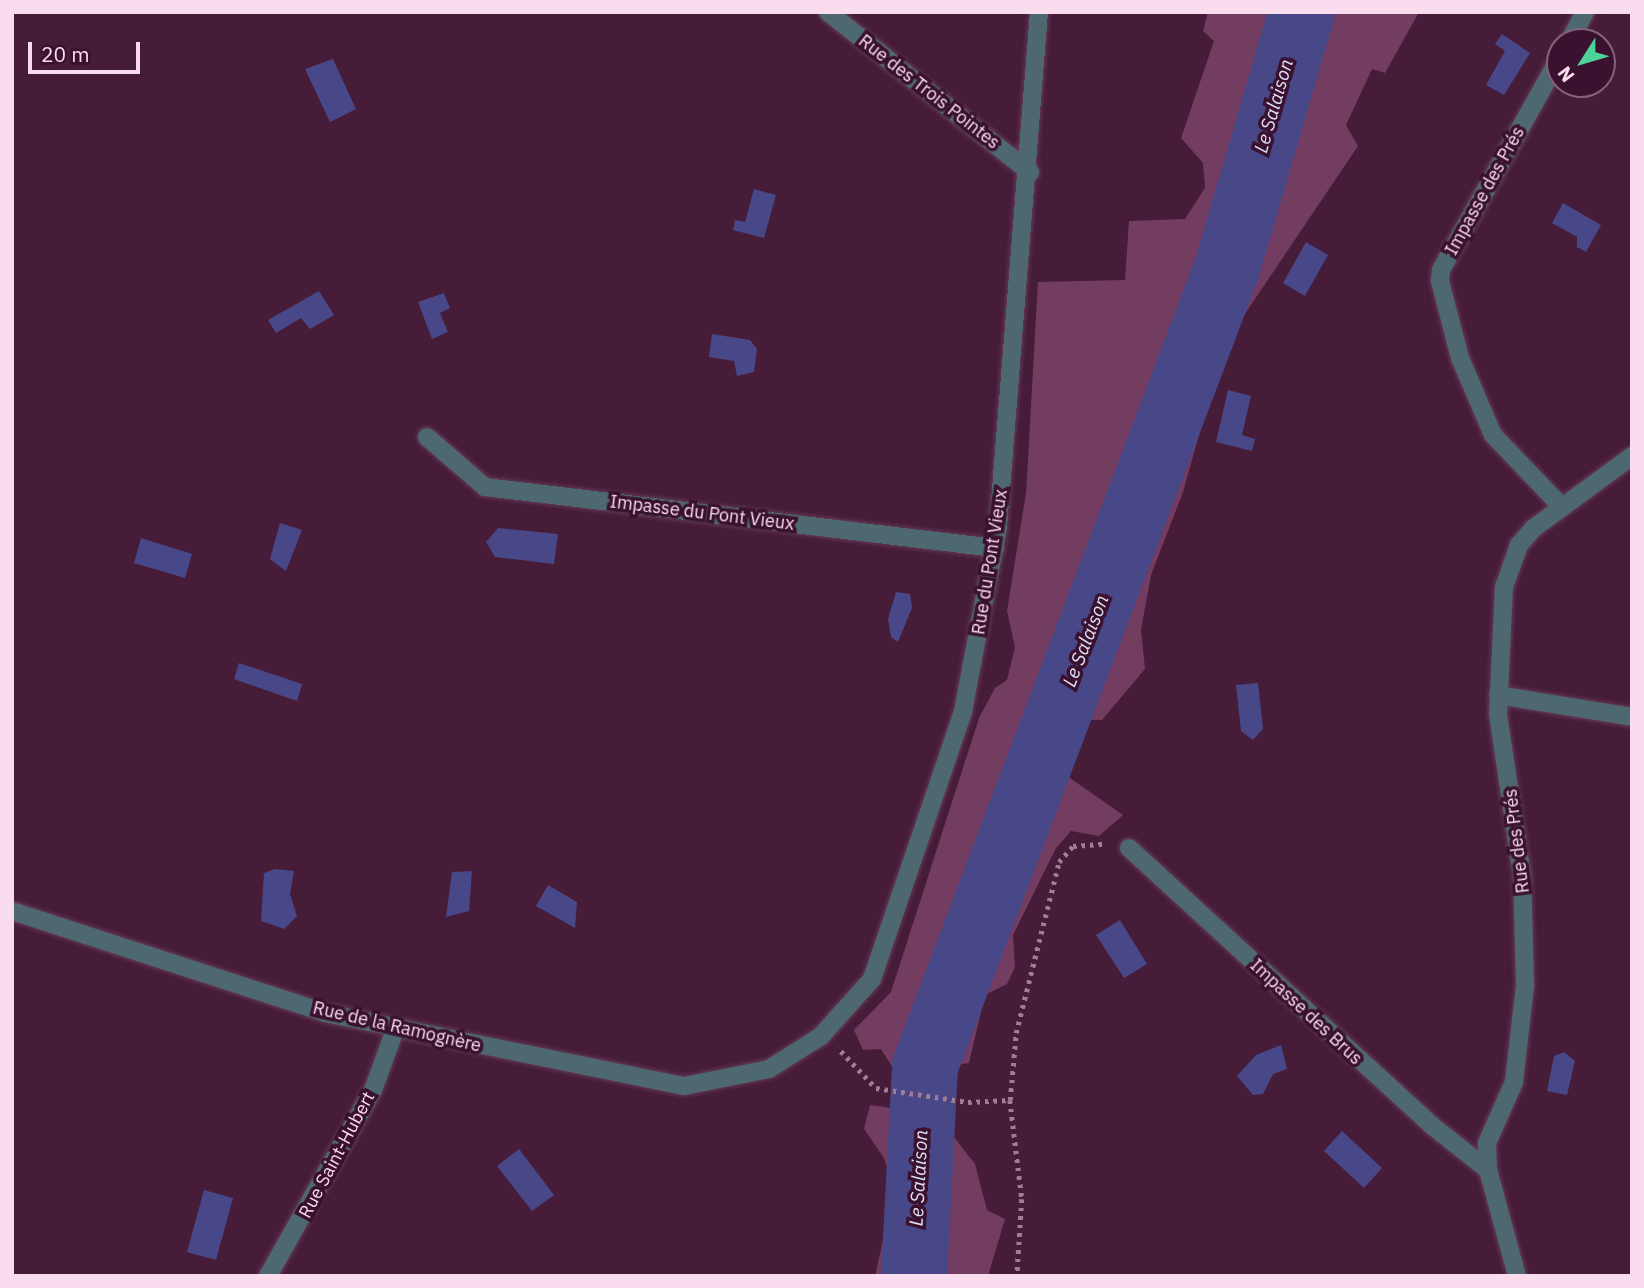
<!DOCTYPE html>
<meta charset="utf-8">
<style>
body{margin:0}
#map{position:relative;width:1644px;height:1288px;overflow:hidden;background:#461c38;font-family:"IBM Plex Sans",sans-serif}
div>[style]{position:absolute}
.green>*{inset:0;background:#733d61}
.water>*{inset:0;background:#484888}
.river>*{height:66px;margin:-33px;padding:0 33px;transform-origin:33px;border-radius:33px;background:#484888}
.path>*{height:4.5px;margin-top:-2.25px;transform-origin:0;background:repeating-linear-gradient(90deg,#a07d93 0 3.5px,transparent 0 8.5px)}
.roads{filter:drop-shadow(0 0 2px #633b55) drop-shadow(0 0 2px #633b55)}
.minor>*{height:18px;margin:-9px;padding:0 9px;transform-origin:9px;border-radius:9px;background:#4e6871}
span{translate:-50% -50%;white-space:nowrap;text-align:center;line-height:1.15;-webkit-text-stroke:7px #3a112e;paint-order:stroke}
.street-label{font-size:18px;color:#f9dced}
.water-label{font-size:19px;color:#dee0f4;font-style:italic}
.frame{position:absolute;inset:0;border:14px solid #f9dced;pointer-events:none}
.north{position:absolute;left:1546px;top:28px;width:70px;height:70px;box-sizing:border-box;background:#3a112e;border:2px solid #86627a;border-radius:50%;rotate:233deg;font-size:19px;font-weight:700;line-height:28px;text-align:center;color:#f9dced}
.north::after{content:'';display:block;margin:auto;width:24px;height:32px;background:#4ed39a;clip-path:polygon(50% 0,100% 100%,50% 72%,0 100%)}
.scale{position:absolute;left:28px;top:42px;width:112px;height:32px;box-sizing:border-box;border:4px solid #f9dced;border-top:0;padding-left:9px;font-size:21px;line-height:24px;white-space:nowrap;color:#f9dced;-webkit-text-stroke:5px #3a112e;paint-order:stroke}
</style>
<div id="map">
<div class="green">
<i style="clip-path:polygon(1208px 12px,1419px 12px,1385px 73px,1372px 69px,1346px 125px,1358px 146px,1224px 345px,1183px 492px,1151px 575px,1141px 630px,1145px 669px,1102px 720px,1064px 719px,1047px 762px,1123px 815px,1099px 836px,1071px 831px,1056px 848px,1013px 935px,1015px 967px,1007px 984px,985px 995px,969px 1063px,956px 1065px,949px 1082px,898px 1076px,881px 1049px,863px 1050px,854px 1030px,891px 992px,979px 718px,995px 688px,1007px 680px,1015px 647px,1007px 611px,1026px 493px,1038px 282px,1125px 280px,1129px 221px,1185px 219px,1205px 188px,1203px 163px,1181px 138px,1214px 41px,1203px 31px)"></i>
<i style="clip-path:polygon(870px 1105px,936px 1114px,975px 1164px,987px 1210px,1005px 1219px,988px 1276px,875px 1276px,894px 1191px,884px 1158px,864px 1129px)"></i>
</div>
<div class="water">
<i style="clip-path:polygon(1502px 34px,1530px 53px,1504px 95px,1486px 85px,1505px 51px,1495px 44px)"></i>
<i style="clip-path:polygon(333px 59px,356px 109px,330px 122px,305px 69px)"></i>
<i style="clip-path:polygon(754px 189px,776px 195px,764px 238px,733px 230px,735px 220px,745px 222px)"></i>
<i style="clip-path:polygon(1563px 203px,1601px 225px,1586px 252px,1577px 247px,1577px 237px,1552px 223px)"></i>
<i style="clip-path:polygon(1306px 242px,1328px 255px,1305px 296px,1283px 283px)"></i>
<i style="clip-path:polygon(319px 291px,334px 315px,310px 329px,301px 318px,276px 333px,268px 320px)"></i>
<i style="clip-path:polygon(444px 293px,450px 308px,440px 313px,448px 332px,432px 339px,418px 302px)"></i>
<i style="clip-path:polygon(712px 334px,750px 340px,757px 349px,754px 372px,737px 376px,734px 361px,709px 357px)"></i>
<i style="clip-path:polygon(1228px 390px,1251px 396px,1242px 435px,1255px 439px,1252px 451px,1216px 442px)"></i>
<i style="clip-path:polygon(280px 523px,302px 530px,286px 571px,270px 559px)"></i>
<i style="clip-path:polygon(498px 528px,558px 534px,554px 564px,495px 557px,486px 542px)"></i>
<i style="clip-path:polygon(141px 538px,192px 554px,185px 578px,134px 563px)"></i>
<i style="clip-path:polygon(896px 592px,910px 594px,912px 608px,898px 642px,891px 637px,888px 619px)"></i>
<i style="clip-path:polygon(239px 663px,302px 684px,297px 701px,234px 679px)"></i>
<i style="clip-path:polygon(1258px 683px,1263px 729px,1253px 740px,1241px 731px,1236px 685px)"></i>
<i style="clip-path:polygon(275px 869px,294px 871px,290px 894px,297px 916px,284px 929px,261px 921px,264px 873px)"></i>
<i style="clip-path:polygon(472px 871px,469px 911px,446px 917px,452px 872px)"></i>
<i style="clip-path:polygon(548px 885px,577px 902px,575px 928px,536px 906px)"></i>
<i style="clip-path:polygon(1120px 920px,1147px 964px,1124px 978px,1096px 935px)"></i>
<i style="clip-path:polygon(1281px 1045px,1287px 1069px,1273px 1074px,1263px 1094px,1253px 1095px,1237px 1076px,1256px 1055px)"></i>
<i style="clip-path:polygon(1564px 1052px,1575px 1061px,1567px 1095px,1547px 1091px,1554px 1056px)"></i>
<i style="clip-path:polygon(1342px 1131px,1382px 1168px,1364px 1188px,1324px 1151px)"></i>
<i style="clip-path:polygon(519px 1149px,554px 1195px,532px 1211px,497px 1166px)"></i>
<i style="clip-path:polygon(204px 1190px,233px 1198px,216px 1260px,187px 1252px)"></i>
</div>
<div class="river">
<i style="left:914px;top:1276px;width:210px;rotate:-87deg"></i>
<i style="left:925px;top:1066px;width:853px;rotate:-69.27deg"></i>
<i style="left:1227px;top:268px;width:267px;rotate:-73.7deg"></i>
</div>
<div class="path">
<i style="left:841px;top:1051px;width:51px;rotate:46.6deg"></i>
<i style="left:876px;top:1088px;width:93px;rotate:8.7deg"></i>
<i style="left:968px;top:1102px;width:42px;rotate:-2.7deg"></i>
<i style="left:1010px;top:1100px;width:67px;rotate:-84.9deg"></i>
<i style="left:1016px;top:1033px;width:176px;rotate:-75.9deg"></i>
<i style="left:1059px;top:862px;width:21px;rotate:-49deg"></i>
<i style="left:1073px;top:846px;width:31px;rotate:-4deg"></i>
<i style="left:1010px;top:1100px;width:100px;rotate:83.1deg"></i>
<i style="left:1022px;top:1199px;width:77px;rotate:93.7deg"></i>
</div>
<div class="roads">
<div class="minor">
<i style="left:828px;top:12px;width:258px;rotate:38.4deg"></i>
<i style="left:1569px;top:42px;width:34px;rotate:-62deg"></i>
<i style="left:427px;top:437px;width:77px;rotate:40.8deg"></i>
<i style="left:485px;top:487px;width:514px;rotate:6.82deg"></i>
<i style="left:1560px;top:505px;width:97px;rotate:-133.7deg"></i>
<i style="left:1493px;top:435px;width:84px;rotate:-113.2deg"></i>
<i style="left:1460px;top:358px;width:80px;rotate:-104.6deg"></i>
<i style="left:1440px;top:281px;width:11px;rotate:-85deg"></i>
<i style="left:1441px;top:270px;width:244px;rotate:-60.8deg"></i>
<i style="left:1498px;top:695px;width:136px;rotate:9.3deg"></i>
<i style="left:1129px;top:848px;width:408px;rotate:42.5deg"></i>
<i style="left:1430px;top:1124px;width:74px;rotate:38.4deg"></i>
<i style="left:12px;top:911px;width:329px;rotate:18deg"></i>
<i style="left:325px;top:1013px;width:366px;rotate:11.5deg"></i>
<i style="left:684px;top:1086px;width:87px;rotate:-11.3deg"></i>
<i style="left:769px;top:1069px;width:62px;rotate:-32.4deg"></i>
<i style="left:821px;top:1036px;width:76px;rotate:-48.2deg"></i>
<i style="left:872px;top:979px;width:283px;rotate:-71.2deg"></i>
<i style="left:963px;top:711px;width:187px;rotate:-79.2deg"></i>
<i style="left:998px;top:527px;width:517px;rotate:-85.45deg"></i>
<i style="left:268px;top:1276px;width:214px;rotate:-60.6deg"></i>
<i style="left:373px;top:1090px;width:64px;rotate:-69.9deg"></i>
<i style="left:1517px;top:1276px;width:110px;rotate:-105.3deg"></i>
<i style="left:1488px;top:1170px;width:27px;rotate:-92deg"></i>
<i style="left:1487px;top:1143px;width:67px;rotate:-66.1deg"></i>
<i style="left:1514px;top:1082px;width:97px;rotate:-83.5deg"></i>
<i style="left:1525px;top:986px;width:111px;rotate:-91.5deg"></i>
<i style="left:1522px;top:875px;width:163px;rotate:-98.5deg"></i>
<i style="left:1498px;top:714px;width:127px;rotate:-87.3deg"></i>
<i style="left:1504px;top:587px;width:45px;rotate:-70.3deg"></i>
<i style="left:1519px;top:545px;width:23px;rotate:-49deg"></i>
<i style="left:1534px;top:528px;width:122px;rotate:-36.3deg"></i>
</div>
</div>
<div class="street-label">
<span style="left:929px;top:92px;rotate:38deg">Rue des Trois Pointes</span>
<span style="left:1485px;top:191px;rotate:-61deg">Impasse des Prés</span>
<span style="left:702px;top:513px;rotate:7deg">Impasse du Pont Vieux</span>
<span style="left:990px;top:562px;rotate:-81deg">Rue du Pont Vieux</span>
<span style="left:1517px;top:841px;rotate:-97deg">Rue des Prés</span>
<span style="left:1306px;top:1012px;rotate:43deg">Impasse des Brus</span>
<span style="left:397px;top:1027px;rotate:13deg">Rue de la Ramognère</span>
<span style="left:337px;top:1155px;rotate:-62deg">Rue Saint-Hubert</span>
</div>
<div class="water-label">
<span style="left:1274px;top:106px;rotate:-74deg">Le Salaison</span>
<span style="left:1086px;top:641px;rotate:-69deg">Le Salaison</span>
<span style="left:919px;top:1178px;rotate:-87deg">Le Salaison</span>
</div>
<div class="frame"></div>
<div class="north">N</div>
<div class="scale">20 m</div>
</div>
